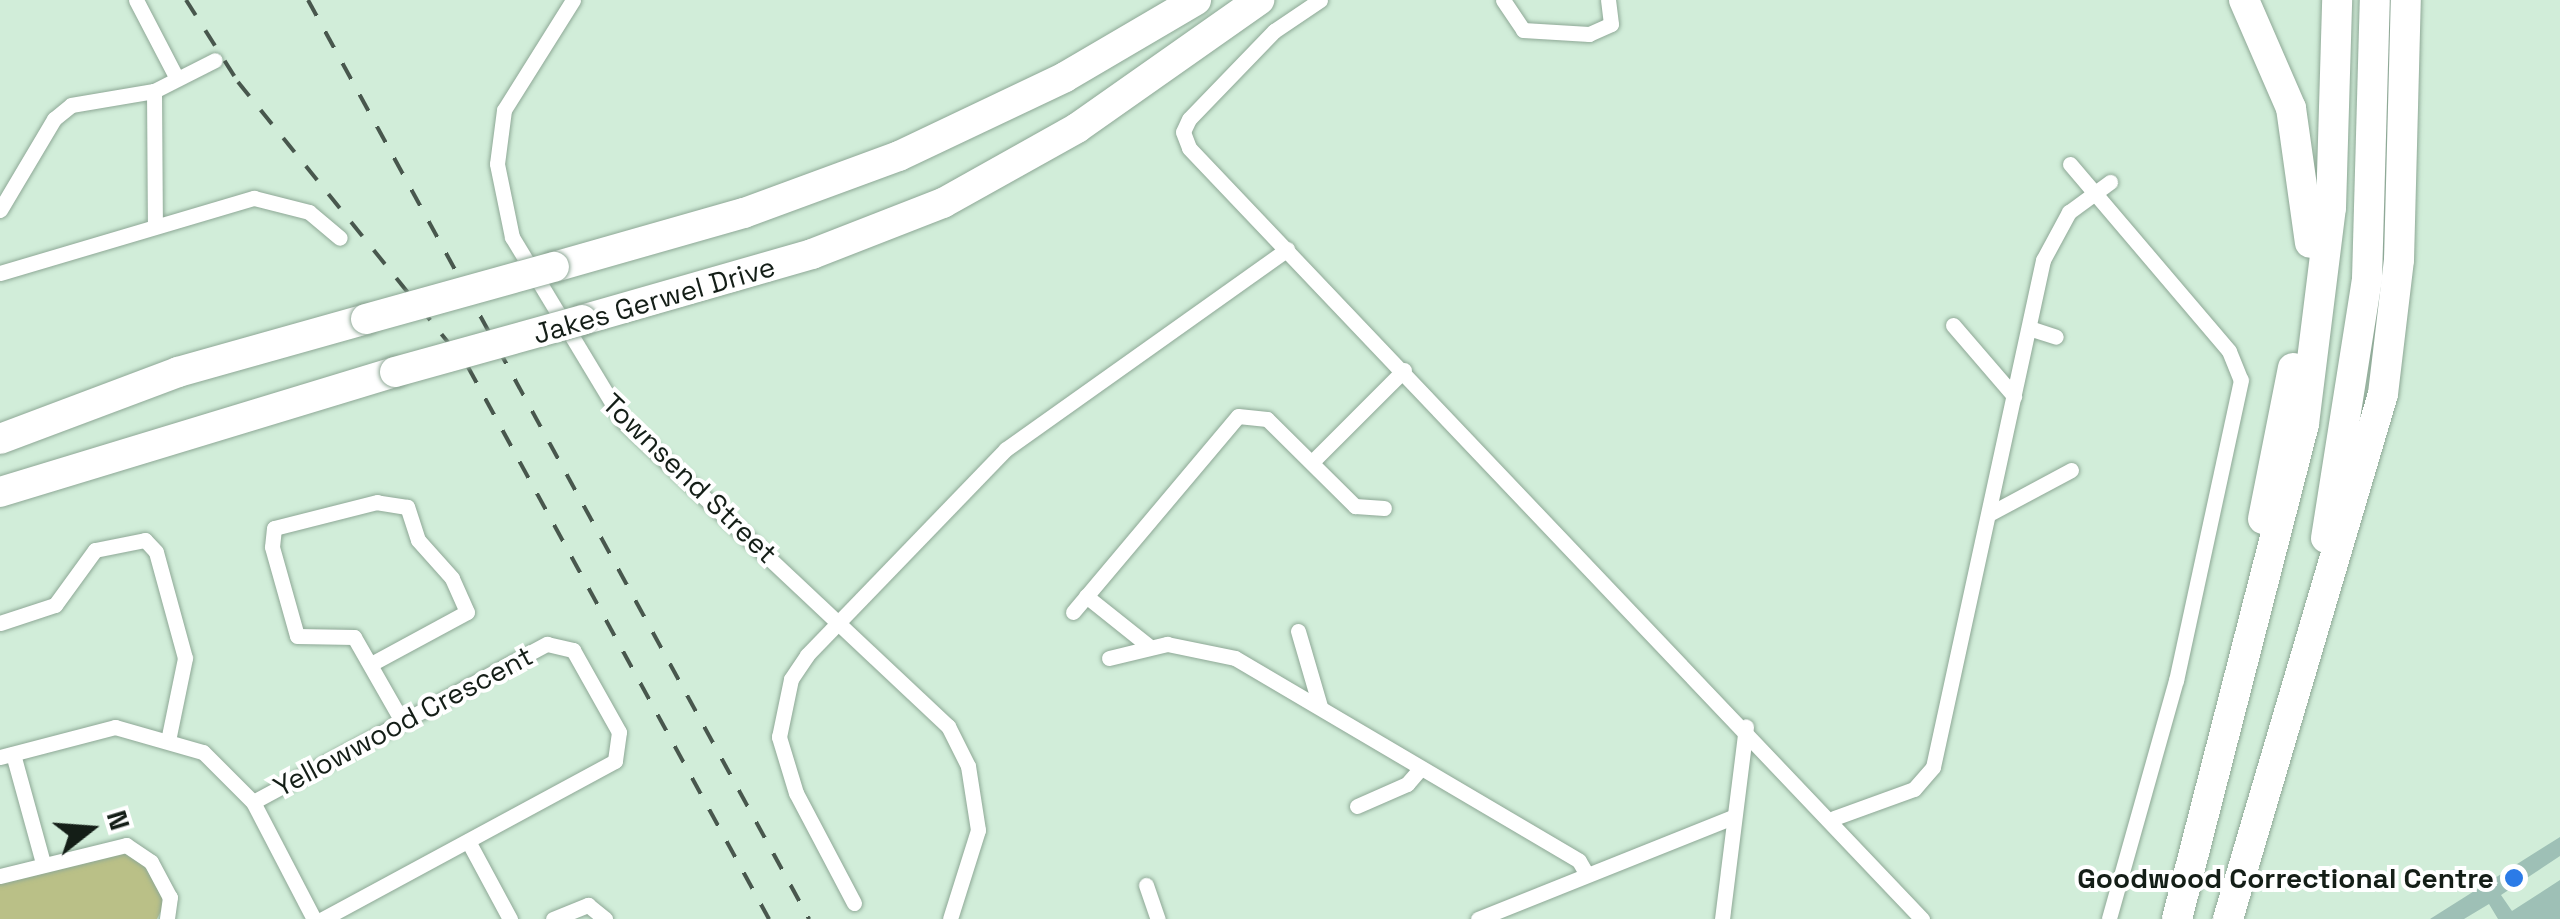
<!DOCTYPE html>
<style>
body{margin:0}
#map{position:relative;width:2560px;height:919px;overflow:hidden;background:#d1edd9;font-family:"Space Grotesk",sans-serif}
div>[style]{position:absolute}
.green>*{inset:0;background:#bac087}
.building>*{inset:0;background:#9ec0b6}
.roads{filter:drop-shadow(0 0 2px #8ea896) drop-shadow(0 0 2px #8ea896)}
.street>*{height:15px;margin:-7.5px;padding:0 7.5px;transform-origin:7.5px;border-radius:7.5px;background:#fff}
.highway>*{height:30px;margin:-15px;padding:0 15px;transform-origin:15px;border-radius:15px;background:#fff}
.rail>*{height:4px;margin-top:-2px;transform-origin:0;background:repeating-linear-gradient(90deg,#48574d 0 18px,transparent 0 36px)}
.bridges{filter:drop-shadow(0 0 2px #8ea896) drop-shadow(0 0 2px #8ea896)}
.highway-bridge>*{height:30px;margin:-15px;padding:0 15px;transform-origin:15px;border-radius:15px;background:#fff}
.dots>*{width:28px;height:28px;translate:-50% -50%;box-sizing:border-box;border:5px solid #fff;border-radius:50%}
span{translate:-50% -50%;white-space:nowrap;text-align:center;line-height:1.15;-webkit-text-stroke:8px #fff;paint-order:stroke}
.street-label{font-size:28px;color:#141e17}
.poi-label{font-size:28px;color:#141e17;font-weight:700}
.right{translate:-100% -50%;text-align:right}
.north{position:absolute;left:40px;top:779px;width:100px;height:100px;-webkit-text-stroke:8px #fff;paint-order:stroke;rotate:73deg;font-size:28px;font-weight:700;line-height:40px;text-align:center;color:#141e17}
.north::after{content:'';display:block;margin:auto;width:35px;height:45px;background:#141e17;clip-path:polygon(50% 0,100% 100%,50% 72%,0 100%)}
</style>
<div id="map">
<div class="green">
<i style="clip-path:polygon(123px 851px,142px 860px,166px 901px,157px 919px,0 919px,0 882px)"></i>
</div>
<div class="building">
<i style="clip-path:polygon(2560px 837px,2560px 856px,2501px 895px,2512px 911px,2560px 880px,2560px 919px,2498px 919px,2489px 904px,2464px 919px,2430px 919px)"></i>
</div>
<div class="roads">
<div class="street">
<i style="left:136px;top:0;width:85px;rotate:62.5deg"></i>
<i style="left:573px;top:0;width:130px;rotate:122.1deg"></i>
<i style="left:504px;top:110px;width:54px;rotate:97.4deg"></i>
<i style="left:497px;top:164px;width:75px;rotate:78.4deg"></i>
<i style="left:512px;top:237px;width:215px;rotate:58.9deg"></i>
<i style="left:623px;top:421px;width:446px;rotate:43.2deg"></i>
<i style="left:948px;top:726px;width:45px;rotate:63.4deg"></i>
<i style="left:968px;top:766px;width:65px;rotate:81.1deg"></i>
<i style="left:978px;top:830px;width:93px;rotate:107.5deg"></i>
<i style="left:1320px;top:0;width:55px;rotate:146deg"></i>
<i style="left:1274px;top:31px;width:122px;rotate:134deg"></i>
<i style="left:1189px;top:119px;width:14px;rotate:115deg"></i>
<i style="left:1183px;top:132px;width:17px;rotate:69deg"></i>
<i style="left:1189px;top:148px;width:1064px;rotate:46.45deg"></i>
<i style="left:1503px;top:0;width:36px;rotate:56deg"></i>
<i style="left:1523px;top:30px;width:66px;rotate:3.5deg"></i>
<i style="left:1589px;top:34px;width:24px;rotate:-24deg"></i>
<i style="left:1611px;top:24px;width:24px;rotate:-97deg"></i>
<i style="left:154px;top:91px;width:133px;rotate:89.6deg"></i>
<i style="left:2070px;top:164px;width:245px;rotate:49.6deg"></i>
<i style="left:2229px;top:351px;width:31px;rotate:68deg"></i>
<i style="left:2241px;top:380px;width:307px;rotate:102.2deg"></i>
<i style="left:2176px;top:680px;width:248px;rotate:105.7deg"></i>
<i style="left:0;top:210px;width:106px;rotate:-59.3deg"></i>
<i style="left:54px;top:119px;width:22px;rotate:-39deg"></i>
<i style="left:71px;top:105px;width:84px;rotate:-9.6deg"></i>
<i style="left:154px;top:91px;width:68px;rotate:-26.9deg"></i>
<i style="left:0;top:273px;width:265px;rotate:-16.5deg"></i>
<i style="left:254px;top:198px;width:57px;rotate:14.3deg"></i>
<i style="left:309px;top:212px;width:40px;rotate:40deg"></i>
<i style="left:1953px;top:325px;width:94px;rotate:49.3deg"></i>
<i style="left:2029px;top:328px;width:28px;rotate:18deg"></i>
<i style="left:1312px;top:462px;width:130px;rotate:-45deg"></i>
<i style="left:1989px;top:514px;width:93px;rotate:-28.2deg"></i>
<i style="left:1086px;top:596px;width:82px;rotate:38.6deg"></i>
<i style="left:1073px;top:612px;width:256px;rotate:-49.9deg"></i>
<i style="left:1238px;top:416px;width:29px;rotate:6deg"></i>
<i style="left:1267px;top:419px;width:124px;rotate:44.7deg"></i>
<i style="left:1355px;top:506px;width:29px;rotate:4deg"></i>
<i style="left:0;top:623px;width:58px;rotate:-18.1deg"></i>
<i style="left:55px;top:605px;width:68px;rotate:-54deg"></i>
<i style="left:95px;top:550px;width:51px;rotate:-11.3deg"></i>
<i style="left:145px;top:540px;width:16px;rotate:47deg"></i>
<i style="left:156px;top:552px;width:110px;rotate:74.7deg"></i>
<i style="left:185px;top:658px;width:85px;rotate:101.6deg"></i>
<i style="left:1298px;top:631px;width:78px;rotate:73.7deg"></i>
<i style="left:1109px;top:658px;width:60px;rotate:-13.6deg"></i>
<i style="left:1167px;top:644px;width:69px;rotate:11.6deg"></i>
<i style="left:1235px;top:658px;width:399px;rotate:30.5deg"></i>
<i style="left:1579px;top:861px;width:14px;rotate:60deg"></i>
<i style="left:371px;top:664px;width:109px;rotate:-28.4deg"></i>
<i style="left:467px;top:612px;width:37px;rotate:-114deg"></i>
<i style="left:452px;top:578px;width:51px;rotate:-131.8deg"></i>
<i style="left:418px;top:540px;width:35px;rotate:-108deg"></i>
<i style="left:407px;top:507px;width:30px;rotate:-171deg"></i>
<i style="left:377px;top:502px;width:106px;rotate:165.8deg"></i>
<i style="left:274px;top:528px;width:19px;rotate:96deg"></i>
<i style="left:272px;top:547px;width:92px;rotate:74.3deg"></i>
<i style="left:297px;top:636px;width:57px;rotate:1deg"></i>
<i style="left:354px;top:637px;width:97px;rotate:60.3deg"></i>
<i style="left:13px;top:754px;width:113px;rotate:74.6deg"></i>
<i style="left:0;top:757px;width:119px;rotate:-14.6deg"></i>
<i style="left:115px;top:727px;width:91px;rotate:15.9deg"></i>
<i style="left:203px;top:752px;width:71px;rotate:45deg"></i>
<i style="left:253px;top:802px;width:132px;rotate:62.5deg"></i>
<i style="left:253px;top:802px;width:334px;rotate:-28.3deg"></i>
<i style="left:547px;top:644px;width:27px;rotate:13deg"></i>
<i style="left:573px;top:650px;width:94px;rotate:60.7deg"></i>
<i style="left:619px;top:732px;width:29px;rotate:98deg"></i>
<i style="left:615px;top:761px;width:332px;rotate:151.6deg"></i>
<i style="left:1357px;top:806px;width:55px;rotate:-23.7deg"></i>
<i style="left:1407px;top:784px;width:21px;rotate:-49deg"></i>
<i style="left:1834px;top:818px;width:85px;rotate:-19.9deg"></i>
<i style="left:1914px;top:789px;width:29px;rotate:-49deg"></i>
<i style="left:1933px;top:767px;width:519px;rotate:-77.76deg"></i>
<i style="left:2043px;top:260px;width:55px;rotate:-61.6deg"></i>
<i style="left:2069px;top:212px;width:51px;rotate:-36.2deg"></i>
<i style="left:468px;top:841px;width:89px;rotate:61.7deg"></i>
<i style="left:0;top:876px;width:130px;rotate:-13.8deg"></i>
<i style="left:126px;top:845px;width:30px;rotate:34deg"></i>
<i style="left:151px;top:862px;width:40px;rotate:62deg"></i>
<i style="left:170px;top:897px;width:22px;rotate:98deg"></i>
<i style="left:1146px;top:885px;width:36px;rotate:71deg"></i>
<i style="left:854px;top:903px;width:124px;rotate:-117.8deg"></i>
<i style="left:796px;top:793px;width:59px;rotate:-106.9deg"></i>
<i style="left:779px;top:737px;width:59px;rotate:-78.3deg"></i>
<i style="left:791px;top:679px;width:29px;rotate:-56deg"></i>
<i style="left:807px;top:655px;width:286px;rotate:-46deg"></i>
<i style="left:1006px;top:449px;width:345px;rotate:-35.4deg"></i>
<i style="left:553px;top:919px;width:38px;rotate:-22deg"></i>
<i style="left:588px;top:905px;width:22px;rotate:39deg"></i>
<i style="left:1478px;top:919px;width:275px;rotate:-21.8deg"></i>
<i style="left:1722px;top:919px;width:194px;rotate:-82.9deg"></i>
</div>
<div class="highway">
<i style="left:2244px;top:0;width:118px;rotate:66.5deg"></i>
<i style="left:2291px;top:108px;width:136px;rotate:82deg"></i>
<i style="left:554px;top:267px;width:198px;rotate:-15.9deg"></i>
<i style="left:744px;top:213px;width:165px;rotate:-20.2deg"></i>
<i style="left:899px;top:156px;width:184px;rotate:-25.4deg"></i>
<i style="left:1065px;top:77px;width:152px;rotate:-30.4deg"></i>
<i style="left:582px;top:320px;width:239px;rotate:-16deg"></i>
<i style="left:812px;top:254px;width:141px;rotate:-21.3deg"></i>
<i style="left:943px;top:203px;width:154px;rotate:-29.2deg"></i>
<i style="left:1077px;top:128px;width:223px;rotate:-35.1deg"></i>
<i style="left:0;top:439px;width:190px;rotate:-20.6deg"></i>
<i style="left:178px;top:372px;width:195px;rotate:-15.7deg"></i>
<i style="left:0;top:492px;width:413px;rotate:-16.9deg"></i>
<i style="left:2263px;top:519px;width:154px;rotate:-78.8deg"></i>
<i style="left:2326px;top:538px;width:262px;rotate:-81deg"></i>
<i style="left:2367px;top:279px;width:279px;rotate:-88.4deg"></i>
<i style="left:2177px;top:919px;width:511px;rotate:-75.61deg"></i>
<i style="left:2304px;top:424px;width:218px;rotate:-82.9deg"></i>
<i style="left:2331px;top:208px;width:208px;rotate:-88.3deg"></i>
<i style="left:2228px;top:919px;width:547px;rotate:-73.55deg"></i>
<i style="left:2383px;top:394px;width:135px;rotate:-83.2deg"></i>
<i style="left:2399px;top:260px;width:260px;rotate:-88.5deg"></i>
</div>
</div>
<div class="rail">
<i style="left:186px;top:0;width:97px;rotate:57.6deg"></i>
<i style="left:238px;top:82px;width:366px;rotate:51.1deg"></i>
<i style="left:468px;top:367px;width:629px;rotate:61.4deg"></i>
<i style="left:308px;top:0;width:1047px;rotate:61.4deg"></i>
</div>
<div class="bridges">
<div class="highway-bridge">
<i style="left:366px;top:319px;width:195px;rotate:-15.5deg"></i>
<i style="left:395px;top:372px;width:194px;rotate:-15.5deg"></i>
</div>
</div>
<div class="dots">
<i style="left:2514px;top:878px;background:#2b7be7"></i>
</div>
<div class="street-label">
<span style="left:654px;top:300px;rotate:-16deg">Jakes Gerwel Drive</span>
<span style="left:690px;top:478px;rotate:44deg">Townsend Street</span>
<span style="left:403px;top:721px;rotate:-28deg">Yellowwood Crescent</span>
</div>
<div class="poi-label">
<span class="right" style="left:2494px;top:878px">Goodwood Correctional Centre</span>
</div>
<div class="north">N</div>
</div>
